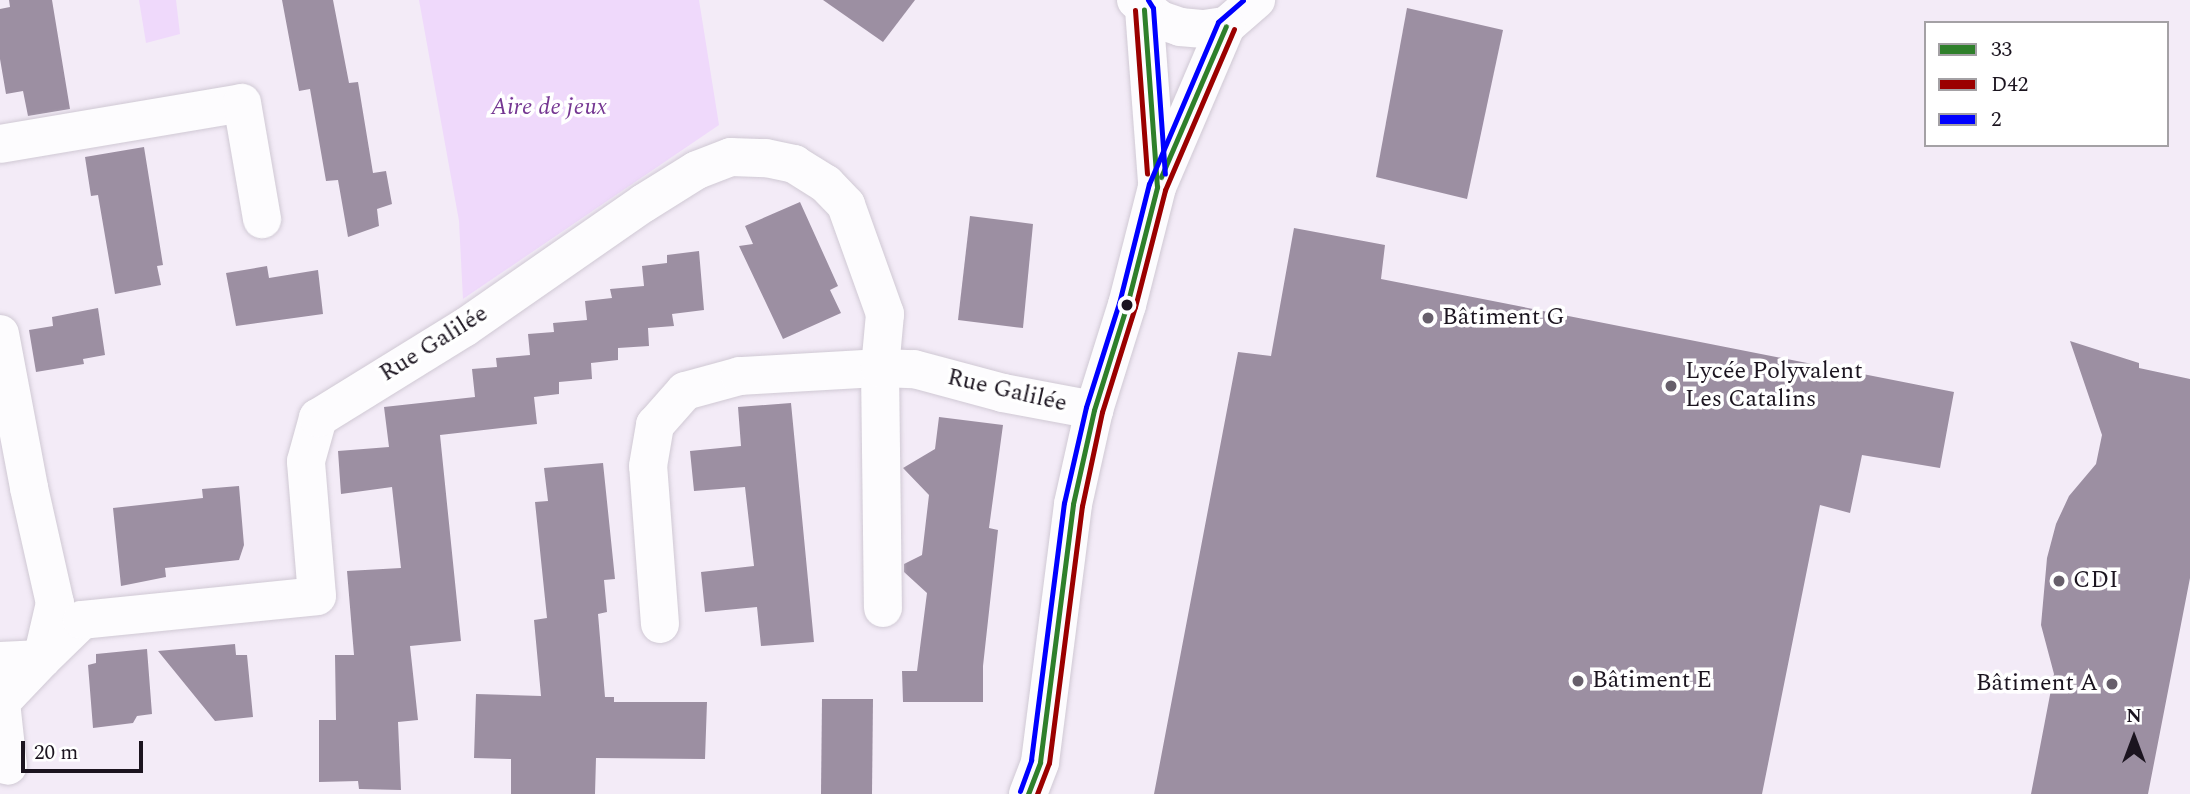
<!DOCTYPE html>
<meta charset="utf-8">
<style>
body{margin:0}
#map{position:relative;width:2190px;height:794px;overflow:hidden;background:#f3ebf7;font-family:Spectral,serif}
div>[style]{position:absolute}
.green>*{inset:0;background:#efd9fb}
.building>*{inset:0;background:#9c8fa2}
.roads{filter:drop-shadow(0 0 2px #d0c9d4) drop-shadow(0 0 2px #d0c9d4)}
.minor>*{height:38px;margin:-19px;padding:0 19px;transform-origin:19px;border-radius:19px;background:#fdfcfe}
.bus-1>*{height:5px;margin:-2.5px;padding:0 2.5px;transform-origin:2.5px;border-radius:2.5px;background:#2f802b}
.bus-2>*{height:5px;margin:-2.5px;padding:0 2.5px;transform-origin:2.5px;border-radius:2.5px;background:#9b0000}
.bus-3>*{height:5px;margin:-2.5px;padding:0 2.5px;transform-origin:2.5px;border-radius:2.5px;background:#00f}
.dots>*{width:19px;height:19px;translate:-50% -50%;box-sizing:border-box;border:4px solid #fff;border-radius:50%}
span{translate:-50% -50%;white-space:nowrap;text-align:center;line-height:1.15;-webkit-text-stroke:7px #fff;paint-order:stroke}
.park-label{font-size:24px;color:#753792;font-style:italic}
.poi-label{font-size:24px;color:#1b141f}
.left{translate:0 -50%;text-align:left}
.right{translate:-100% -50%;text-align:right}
.street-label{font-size:24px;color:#1b141f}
.legend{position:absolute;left:1924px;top:21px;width:245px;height:126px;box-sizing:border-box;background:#fff;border:2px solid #a4a1a5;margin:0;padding:9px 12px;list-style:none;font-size:21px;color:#1b141f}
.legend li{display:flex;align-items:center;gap:14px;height:35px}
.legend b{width:35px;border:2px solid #a4a1a5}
.north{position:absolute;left:2099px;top:703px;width:70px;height:70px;-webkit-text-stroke:5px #fff;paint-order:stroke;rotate:0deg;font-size:19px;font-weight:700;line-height:28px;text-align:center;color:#1b141f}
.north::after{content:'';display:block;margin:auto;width:24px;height:32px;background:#1b141f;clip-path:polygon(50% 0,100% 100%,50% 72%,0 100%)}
.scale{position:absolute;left:21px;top:741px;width:122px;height:32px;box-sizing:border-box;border:4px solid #1b141f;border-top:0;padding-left:9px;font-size:21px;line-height:24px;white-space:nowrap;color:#1b141f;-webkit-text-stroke:5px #fff;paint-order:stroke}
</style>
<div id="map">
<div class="green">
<i style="clip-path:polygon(139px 0,176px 0,180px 34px,146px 43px)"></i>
<i style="clip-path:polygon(419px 0,699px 0,719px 125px,463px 299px,459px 221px)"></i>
</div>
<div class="building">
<i style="clip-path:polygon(9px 0,52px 0,70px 109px,28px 116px,23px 91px,6px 94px,0 59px,0 9px,10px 7px)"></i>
<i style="clip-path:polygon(282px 0,333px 0,349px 83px,358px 82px,373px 173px,386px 171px,392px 204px,377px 209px,379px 226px,348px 237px,338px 180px,326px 181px,310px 89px,299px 91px)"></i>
<i style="clip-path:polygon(823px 0,915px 0,883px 42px)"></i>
<i style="clip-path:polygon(1407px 8px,1503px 30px,1467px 199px,1376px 177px)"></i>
<i style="clip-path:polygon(144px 147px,163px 265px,157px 266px,161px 285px,115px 294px,98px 195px,91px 196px,85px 157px)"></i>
<i style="clip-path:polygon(800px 202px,838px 286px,830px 290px,841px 313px,783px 339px,739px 246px,753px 244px,745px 226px)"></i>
<i style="clip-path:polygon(970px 216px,1033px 224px,1023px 328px,958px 320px)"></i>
<i style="clip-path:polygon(1294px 228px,1385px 245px,1381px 279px,1954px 392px,1940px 468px,1862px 455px,1850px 513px,1820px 505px,1762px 794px,1154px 794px,1238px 352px,1271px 356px)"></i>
<i style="clip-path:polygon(699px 251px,704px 310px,672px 314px,674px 326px,648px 328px,649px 346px,618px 348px,618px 360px,591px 363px,592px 379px,559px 382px,559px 394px,534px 397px,537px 424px,440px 435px,461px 641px,410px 646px,418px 720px,398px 722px,401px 790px,359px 789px,358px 781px,319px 782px,319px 720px,336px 720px,335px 655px,354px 655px,347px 571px,401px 568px,392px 487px,341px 494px,338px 451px,389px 447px,384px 407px,475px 397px,472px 369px,497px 367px,496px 358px,530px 355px,528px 334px,554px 332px,553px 323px,587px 320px,585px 301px,612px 298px,610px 289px,644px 286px,642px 266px,667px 263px,667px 255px)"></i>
<i style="clip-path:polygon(267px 266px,269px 278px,318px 270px,323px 314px,236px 326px,226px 273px)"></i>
<i style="clip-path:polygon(98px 308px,105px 355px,83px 359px,84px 364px,36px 372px,29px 330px,53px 326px,52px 317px)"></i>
<i style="clip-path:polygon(2070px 341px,2139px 363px,2139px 368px,2190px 379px,2190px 578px,2148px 794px,2031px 794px,2054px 674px,2041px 625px,2047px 558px,2056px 524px,2069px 496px,2096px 464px,2102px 435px)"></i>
<i style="clip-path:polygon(791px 403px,814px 642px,761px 646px,757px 607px,705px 612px,701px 572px,754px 566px,745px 487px,694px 491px,690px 451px,741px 446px,738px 407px)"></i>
<i style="clip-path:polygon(939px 417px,1003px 425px,989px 528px,998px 530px,983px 666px,983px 702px,903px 702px,902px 671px,917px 671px,927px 593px,904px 572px,904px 564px,922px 555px,929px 495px,903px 468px,935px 449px)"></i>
<i style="clip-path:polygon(603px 463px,615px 579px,604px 580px,607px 612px,598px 614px,605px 697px,614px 697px,614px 702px,707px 702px,705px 759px,596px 758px,595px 794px,511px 794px,511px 759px,474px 758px,476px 694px,541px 696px,534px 620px,547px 618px,535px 502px,548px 501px,544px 468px)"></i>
<i style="clip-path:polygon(239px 486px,244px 545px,239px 560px,165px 568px,166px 577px,121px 586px,113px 508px,203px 498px,202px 489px)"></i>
<i style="clip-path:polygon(235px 644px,236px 655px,247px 655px,253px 717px,215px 721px,158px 651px)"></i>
<i style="clip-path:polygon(147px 649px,152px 714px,137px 716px,133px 723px,93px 728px,88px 665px,96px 663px,96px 654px)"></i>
<i style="clip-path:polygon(822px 699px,873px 699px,872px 794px,821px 794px)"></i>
</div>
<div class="roads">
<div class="minor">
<i style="left:1136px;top:0;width:31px;rotate:40deg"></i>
<i style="left:1160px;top:20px;width:21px;rotate:19deg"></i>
<i style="left:1180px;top:27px;width:24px;rotate:5deg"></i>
<i style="left:1204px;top:29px;width:22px;rotate:-8deg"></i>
<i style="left:1226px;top:26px;width:40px;rotate:-41deg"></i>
<i style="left:1144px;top:9px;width:173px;rotate:85.7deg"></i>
<i style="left:0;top:144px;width:245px;rotate:-9.6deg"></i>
<i style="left:242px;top:103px;width:118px;rotate:80.2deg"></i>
<i style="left:0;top:334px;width:157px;rotate:79.3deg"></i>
<i style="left:29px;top:488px;width:118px;rotate:77.3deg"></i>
<i style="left:55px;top:603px;width:57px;rotate:103.1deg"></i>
<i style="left:42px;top:659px;width:59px;rotate:133.6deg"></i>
<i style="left:1px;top:702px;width:64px;rotate:83.8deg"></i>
<i style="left:660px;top:624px;width:158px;rotate:-94.3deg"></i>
<i style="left:648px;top:466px;width:42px;rotate:-80.3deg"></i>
<i style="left:655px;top:425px;width:45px;rotate:-48.6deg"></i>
<i style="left:685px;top:391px;width:57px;rotate:-15.3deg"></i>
<i style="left:740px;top:376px;width:140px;rotate:-3.3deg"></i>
<i style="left:880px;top:368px;width:240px;rotate:89.3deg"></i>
<i style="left:0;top:661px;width:42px;rotate:-2.7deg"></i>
<i style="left:42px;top:659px;width:56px;rotate:-44.3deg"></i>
<i style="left:82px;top:620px;width:236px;rotate:-5.8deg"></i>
<i style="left:317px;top:596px;width:135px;rotate:-94.7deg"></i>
<i style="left:306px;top:461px;width:45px;rotate:-74.4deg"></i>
<i style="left:318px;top:418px;width:172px;rotate:-31.7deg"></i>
<i style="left:464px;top:328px;width:219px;rotate:-34.8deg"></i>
<i style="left:644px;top:203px;width:62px;rotate:-31.9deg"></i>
<i style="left:697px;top:170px;width:36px;rotate:-21deg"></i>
<i style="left:731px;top:157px;width:35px;rotate:2deg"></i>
<i style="left:766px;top:158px;width:29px;rotate:12deg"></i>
<i style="left:794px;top:164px;width:38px;rotate:32deg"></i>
<i style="left:826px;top:184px;width:29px;rotate:46deg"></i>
<i style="left:846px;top:205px;width:116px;rotate:70.3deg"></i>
<i style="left:885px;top:314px;width:54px;rotate:95.3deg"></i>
<i style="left:880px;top:368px;width:34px;rotate:2deg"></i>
<i style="left:914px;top:369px;width:92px;rotate:15.1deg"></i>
<i style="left:1003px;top:393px;width:93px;rotate:10.6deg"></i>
<i style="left:1028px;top:794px;width:34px;rotate:-69deg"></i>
<i style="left:1040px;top:762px;width:260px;rotate:-82.7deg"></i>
<i style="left:1073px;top:504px;width:96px;rotate:-77.4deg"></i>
<i style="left:1094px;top:410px;width:110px;rotate:-72.6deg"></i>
<i style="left:1127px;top:305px;width:122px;rotate:-75.7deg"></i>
<i style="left:1157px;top:187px;width:175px;rotate:-66.8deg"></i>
</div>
</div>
<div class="bus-1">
<i style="left:1161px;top:177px;width:164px;rotate:-66.7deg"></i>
<i style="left:1028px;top:794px;width:34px;rotate:-69deg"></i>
<i style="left:1040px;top:762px;width:260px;rotate:-82.7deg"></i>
<i style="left:1073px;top:504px;width:96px;rotate:-77.4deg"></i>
<i style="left:1094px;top:410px;width:110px;rotate:-72.6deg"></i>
<i style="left:1127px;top:305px;width:122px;rotate:-75.7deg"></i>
<i style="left:1157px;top:187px;width:178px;rotate:-94.2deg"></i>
</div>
<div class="bus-2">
<i style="left:1135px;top:10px;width:164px;rotate:85.8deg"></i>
<i style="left:1037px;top:794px;width:33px;rotate:-69deg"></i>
<i style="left:1049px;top:763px;width:259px;rotate:-82.7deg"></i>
<i style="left:1082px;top:506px;width:96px;rotate:-78deg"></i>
<i style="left:1102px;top:412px;width:110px;rotate:-72.6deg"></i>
<i style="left:1135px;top:307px;width:121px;rotate:-75.6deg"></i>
<i style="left:1165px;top:190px;width:175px;rotate:-66.8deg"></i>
</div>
<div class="bus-3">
<i style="left:1148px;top:0;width:9px;rotate:58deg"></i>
<i style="left:1153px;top:8px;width:166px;rotate:85.9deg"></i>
<i style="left:1020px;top:791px;width:33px;rotate:-70deg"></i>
<i style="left:1031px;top:760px;width:259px;rotate:-82.7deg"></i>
<i style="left:1064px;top:503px;width:98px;rotate:-77.1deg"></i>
<i style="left:1086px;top:407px;width:109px;rotate:-72.4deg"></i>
<i style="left:1119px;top:303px;width:123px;rotate:-75.9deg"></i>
<i style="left:1149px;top:184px;width:176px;rotate:-66.9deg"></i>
<i style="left:1218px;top:22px;width:33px;rotate:-41deg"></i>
</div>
<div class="dots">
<i style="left:1127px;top:305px;background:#1b141f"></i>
<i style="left:1428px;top:318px;background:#675f6b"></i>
<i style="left:1671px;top:386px;background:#675f6b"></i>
<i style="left:2059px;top:581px;background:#675f6b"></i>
<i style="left:1578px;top:681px;background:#675f6b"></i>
<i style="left:2112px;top:684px;background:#675f6b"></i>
</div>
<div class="park-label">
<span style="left:549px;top:108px">Aire de jeux</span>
</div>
<div class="poi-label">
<span class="left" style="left:1442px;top:318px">Bâtiment G</span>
<span class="left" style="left:1685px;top:386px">Lycée Polyvalent<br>Les Catalins</span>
<span class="left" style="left:2073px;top:581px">CDI</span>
<span class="left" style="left:1592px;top:681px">Bâtiment E</span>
<span class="right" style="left:2098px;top:684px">Bâtiment A</span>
</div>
<div class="street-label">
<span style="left:434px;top:344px;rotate:-32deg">Rue Galilée</span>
<span style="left:1007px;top:391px;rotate:13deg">Rue Galilée</span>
</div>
<ul class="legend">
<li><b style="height:9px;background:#2f802b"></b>33</li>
<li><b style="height:9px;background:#9b0000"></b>D42</li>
<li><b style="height:9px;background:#00f"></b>2</li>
</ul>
<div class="north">N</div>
<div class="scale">20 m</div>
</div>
